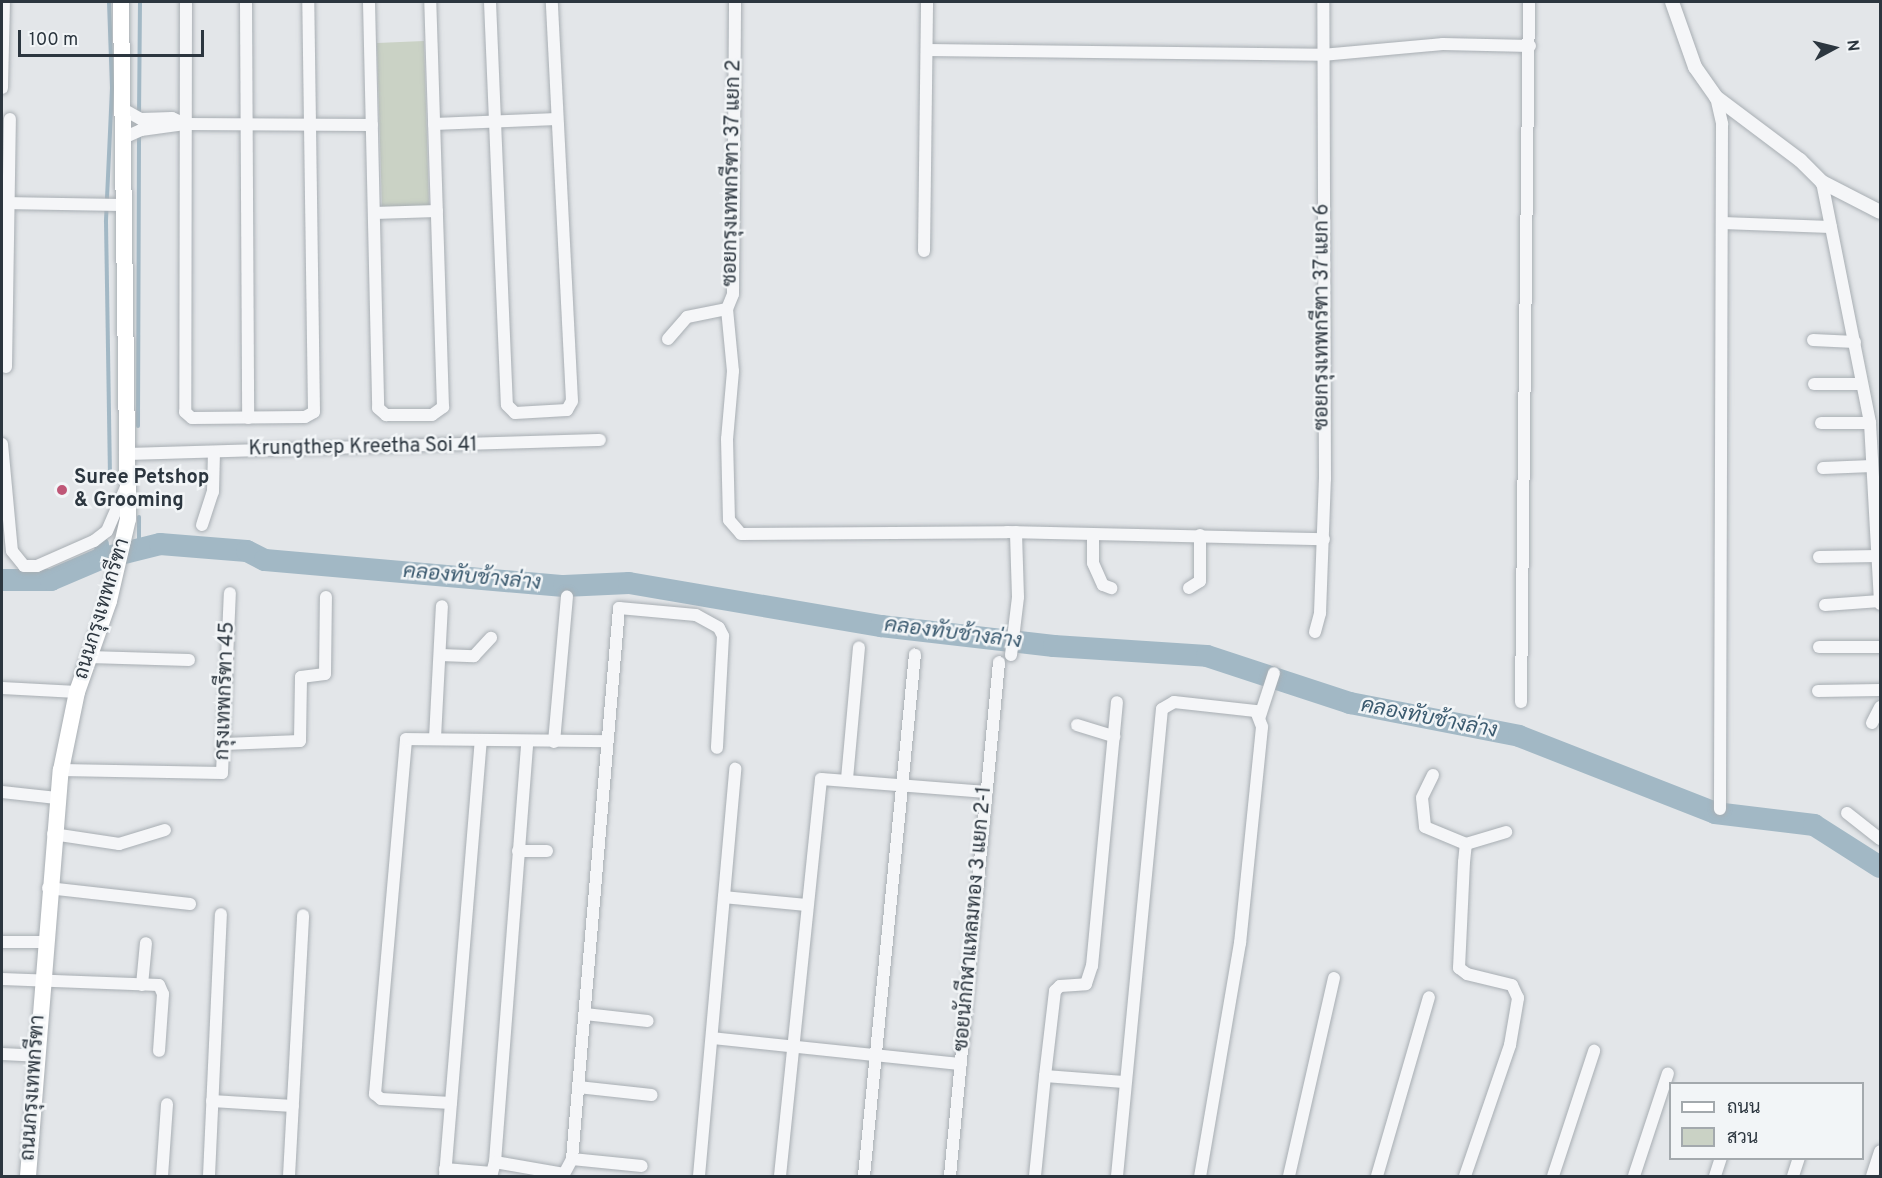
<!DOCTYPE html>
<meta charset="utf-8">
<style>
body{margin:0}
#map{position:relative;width:1882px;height:1178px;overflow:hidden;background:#e3e6e9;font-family:Overpass,Sarabun,sans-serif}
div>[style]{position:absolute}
.green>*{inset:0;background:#cad2c5}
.stream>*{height:4px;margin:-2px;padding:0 2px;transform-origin:2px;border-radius:2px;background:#a2b8c5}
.canal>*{height:14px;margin:-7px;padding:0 7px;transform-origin:7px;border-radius:7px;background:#a2b8c5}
.river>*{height:22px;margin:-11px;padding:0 11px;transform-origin:11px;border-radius:11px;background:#a2b8c5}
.roads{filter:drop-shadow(0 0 2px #a8aeb3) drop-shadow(0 0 2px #a8aeb3)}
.minor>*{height:12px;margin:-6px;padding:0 6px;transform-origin:6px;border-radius:6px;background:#f5f6f8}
.tertiary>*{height:14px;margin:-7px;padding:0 7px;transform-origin:7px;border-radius:7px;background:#f5f6f8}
.secondary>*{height:16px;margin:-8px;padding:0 8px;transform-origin:8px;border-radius:8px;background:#fff}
.dots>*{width:16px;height:16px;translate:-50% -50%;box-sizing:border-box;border:3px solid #f2f5f7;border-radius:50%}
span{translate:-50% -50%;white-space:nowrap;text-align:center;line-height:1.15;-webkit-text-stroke:5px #f2f5f7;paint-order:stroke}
.street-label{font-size:20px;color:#2c363f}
.poi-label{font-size:20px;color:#2c363f;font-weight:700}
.left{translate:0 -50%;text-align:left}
.water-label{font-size:21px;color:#3b5a6f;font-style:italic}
.frame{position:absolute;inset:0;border:3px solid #2c363f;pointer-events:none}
.legend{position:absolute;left:1669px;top:1082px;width:195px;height:78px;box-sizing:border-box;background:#f2f5f7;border:2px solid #a3a9ad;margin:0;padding:8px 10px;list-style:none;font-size:18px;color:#2c363f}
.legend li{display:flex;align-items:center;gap:12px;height:30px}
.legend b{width:30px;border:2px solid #a3a9ad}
.north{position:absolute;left:1804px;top:18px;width:60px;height:60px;-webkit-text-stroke:4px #f2f5f7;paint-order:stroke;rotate:83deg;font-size:16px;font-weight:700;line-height:24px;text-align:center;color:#2c363f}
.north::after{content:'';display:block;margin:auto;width:21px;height:27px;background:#2c363f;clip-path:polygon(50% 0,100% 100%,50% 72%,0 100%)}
.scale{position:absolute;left:18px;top:30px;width:186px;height:27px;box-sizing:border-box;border:3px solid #2c363f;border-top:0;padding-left:8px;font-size:18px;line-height:21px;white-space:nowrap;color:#2c363f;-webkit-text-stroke:4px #f2f5f7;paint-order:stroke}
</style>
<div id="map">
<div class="green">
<i style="clip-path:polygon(424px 41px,429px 206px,382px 208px,377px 43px)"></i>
</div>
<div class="stream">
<i style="left:109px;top:2px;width:86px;rotate:88deg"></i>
<i style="left:112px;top:88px;width:134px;rotate:92.6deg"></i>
<i style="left:106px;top:222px;width:251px;rotate:89.1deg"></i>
<i style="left:139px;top:116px;width:114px;rotate:-89.5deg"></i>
<i style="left:138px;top:426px;width:293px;rotate:-89.8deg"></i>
<i style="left:139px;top:517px;width:32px;rotate:90deg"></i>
</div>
<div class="canal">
<i style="left:100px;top:559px;width:15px;rotate:-82deg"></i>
</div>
<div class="river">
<i style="left:2px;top:580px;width:49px"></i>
<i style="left:51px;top:580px;width:53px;rotate:-23.2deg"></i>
<i style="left:100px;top:559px;width:62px;rotate:-14deg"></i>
<i style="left:160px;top:544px;width:87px;rotate:4.6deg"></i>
<i style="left:247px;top:551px;width:20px;rotate:27deg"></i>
<i style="left:265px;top:560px;width:300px;rotate:5deg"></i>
<i style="left:564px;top:586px;width:65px;rotate:-2.6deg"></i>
<i style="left:629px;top:583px;width:256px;rotate:9.7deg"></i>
<i style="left:881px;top:626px;width:174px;rotate:6.6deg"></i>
<i style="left:1054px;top:646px;width:153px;rotate:3.7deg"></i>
<i style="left:1207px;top:656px;width:151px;rotate:18.2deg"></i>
<i style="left:1350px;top:703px;width:172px;rotate:11deg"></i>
<i style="left:1519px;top:736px;width:211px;rotate:21.4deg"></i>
<i style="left:1715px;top:813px;width:100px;rotate:6.9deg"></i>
<i style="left:1814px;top:825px;width:78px;rotate:32.5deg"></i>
</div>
<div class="roads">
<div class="minor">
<i style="left:186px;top:2px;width:410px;rotate:90.1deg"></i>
<i style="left:185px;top:412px;width:9px;rotate:41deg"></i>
<i style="left:192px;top:418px;width:113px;rotate:-0.5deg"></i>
<i style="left:305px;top:417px;width:10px;rotate:-29deg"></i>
<i style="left:314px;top:412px;width:410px;rotate:-90.8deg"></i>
<i style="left:246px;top:2px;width:416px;rotate:89.7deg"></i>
<i style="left:369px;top:2px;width:406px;rotate:88.7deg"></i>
<i style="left:378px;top:408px;width:11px;rotate:41deg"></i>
<i style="left:386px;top:415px;width:46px"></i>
<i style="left:432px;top:415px;width:14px;rotate:-36deg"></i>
<i style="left:443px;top:407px;width:405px;rotate:-91.8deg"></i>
<i style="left:490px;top:2px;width:403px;rotate:87.6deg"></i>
<i style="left:507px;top:405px;width:11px;rotate:45deg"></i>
<i style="left:515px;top:413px;width:52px;rotate:-3.3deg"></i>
<i style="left:567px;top:410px;width:10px;rotate:-61deg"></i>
<i style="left:572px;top:401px;width:400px;rotate:-92.9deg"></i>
<i style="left:927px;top:50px;width:395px;rotate:0.7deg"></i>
<i style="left:1322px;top:55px;width:121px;rotate:-5.2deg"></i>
<i style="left:1443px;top:44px;width:87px;rotate:1.3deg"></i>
<i style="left:2px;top:88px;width:86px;rotate:-88.7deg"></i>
<i style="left:1716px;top:97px;width:28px;rotate:77deg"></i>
<i style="left:1722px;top:124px;width:685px;rotate:90.17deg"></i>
<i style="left:121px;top:108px;width:23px;rotate:29deg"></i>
<i style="left:141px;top:119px;width:31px;rotate:-2deg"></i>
<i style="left:172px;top:118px;width:14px;rotate:25deg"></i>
<i style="left:434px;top:124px;width:123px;rotate:-2.3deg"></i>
<i style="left:121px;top:139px;width:22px;rotate:-24deg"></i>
<i style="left:141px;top:130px;width:44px;rotate:-7.8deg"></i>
<i style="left:185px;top:124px;width:187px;rotate:0.3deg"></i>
<i style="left:1822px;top:182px;width:246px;rotate:78.7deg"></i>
<i style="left:1870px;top:423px;width:181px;rotate:86.8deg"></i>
<i style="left:3px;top:203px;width:118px;rotate:1deg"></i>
<i style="left:374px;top:213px;width:63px;rotate:-1.8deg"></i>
<i style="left:1722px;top:223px;width:109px;rotate:2.1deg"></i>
<i style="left:924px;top:251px;width:249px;rotate:-89.3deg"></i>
<i style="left:727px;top:309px;width:62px;rotate:84.5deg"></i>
<i style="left:733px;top:371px;width:68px;rotate:95deg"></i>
<i style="left:727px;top:439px;width:81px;rotate:88.6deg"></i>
<i style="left:729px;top:520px;width:18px;rotate:49deg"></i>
<i style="left:741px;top:534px;width:266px;rotate:-0.4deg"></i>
<i style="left:1007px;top:532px;width:317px;rotate:1.3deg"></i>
<i style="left:668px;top:339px;width:29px;rotate:-49deg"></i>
<i style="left:687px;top:317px;width:41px;rotate:-11.3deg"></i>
<i style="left:727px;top:309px;width:16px;rotate:-68deg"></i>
<i style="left:733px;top:294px;width:292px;rotate:-89.6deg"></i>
<i style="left:1813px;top:340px;width:42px;rotate:2.7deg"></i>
<i style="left:6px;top:367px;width:248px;rotate:-89.1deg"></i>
<i style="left:1814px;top:384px;width:45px"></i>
<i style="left:1821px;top:423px;width:49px"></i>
<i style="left:2px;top:444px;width:107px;rotate:84.7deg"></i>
<i style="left:12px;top:551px;width:19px;rotate:51deg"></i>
<i style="left:24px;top:566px;width:13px"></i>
<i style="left:37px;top:566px;width:62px;rotate:-23.7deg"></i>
<i style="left:94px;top:541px;width:16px;rotate:-38deg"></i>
<i style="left:107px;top:531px;width:48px;rotate:-66.6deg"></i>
<i style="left:125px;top:454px;width:475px;rotate:-1.7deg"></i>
<i style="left:1823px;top:468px;width:49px;rotate:-2.3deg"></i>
<i style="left:202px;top:525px;width:35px;rotate:-72deg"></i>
<i style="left:213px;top:492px;width:40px;rotate:-88.6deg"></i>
<i style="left:1093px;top:535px;width:28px;rotate:90deg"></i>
<i style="left:1093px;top:563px;width:24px;rotate:66deg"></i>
<i style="left:1103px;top:585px;width:9px;rotate:21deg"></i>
<i style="left:1819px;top:557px;width:59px;rotate:-1deg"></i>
<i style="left:1189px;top:588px;width:13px;rotate:-32deg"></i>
<i style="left:1200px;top:581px;width:46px;rotate:-90deg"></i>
<i style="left:1825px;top:605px;width:55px;rotate:-4.2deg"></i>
<i style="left:1315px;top:632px;width:20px;rotate:-75deg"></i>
<i style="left:1320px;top:613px;width:134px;rotate:-87.9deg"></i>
<i style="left:1325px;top:479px;width:477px;rotate:-90.2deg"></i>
<i style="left:1819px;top:647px;width:61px"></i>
<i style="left:440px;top:655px;width:34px;rotate:2deg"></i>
<i style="left:474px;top:656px;width:25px;rotate:-47deg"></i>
<i style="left:1011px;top:655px;width:58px;rotate:-83.1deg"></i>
<i style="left:1018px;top:597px;width:65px;rotate:-91.8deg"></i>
<i style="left:89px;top:657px;width:100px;rotate:1.7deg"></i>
<i style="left:2px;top:688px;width:75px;rotate:3.1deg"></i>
<i style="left:1818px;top:691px;width:62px;rotate:-0.9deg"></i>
<i style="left:1521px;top:702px;width:700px;rotate:-89.35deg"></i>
<i style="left:1260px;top:716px;width:45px;rotate:-72deg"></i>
<i style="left:1872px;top:723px;width:18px;rotate:-63deg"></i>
<i style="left:1077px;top:725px;width:39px;rotate:17deg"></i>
<i style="left:435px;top:738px;width:132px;rotate:-87deg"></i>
<i style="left:554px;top:742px;width:146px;rotate:-84.9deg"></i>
<i style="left:224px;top:744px;width:76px;rotate:-2.3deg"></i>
<i style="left:300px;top:741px;width:64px;rotate:-89.1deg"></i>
<i style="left:301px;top:677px;width:24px;rotate:-7deg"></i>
<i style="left:325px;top:674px;width:77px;rotate:-89.3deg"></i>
<i style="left:61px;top:770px;width:161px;rotate:1.1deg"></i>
<i style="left:222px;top:773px;width:180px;rotate:-87.5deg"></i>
<i style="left:1433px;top:775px;width:25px;rotate:116deg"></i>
<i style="left:1422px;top:798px;width:29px;rotate:84deg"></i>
<i style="left:1425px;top:827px;width:44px;rotate:22.5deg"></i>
<i style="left:847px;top:779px;width:132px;rotate:-84.8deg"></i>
<i style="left:2px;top:792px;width:55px;rotate:6.2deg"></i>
<i style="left:1847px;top:813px;width:42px;rotate:38.2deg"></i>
<i style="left:53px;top:834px;width:67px;rotate:8.6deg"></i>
<i style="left:119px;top:844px;width:48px;rotate:-16.9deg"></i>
<i style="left:518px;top:851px;width:29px"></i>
<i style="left:48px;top:888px;width:143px;rotate:6.4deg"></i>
<i style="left:724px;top:897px;width:82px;rotate:5.6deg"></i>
<i style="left:2px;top:942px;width:42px"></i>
<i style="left:2px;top:979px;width:157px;rotate:2.2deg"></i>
<i style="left:159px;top:985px;width:10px;rotate:66deg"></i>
<i style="left:163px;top:994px;width:57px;rotate:94deg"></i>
<i style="left:142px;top:985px;width:42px;rotate:-84.6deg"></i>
<i style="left:585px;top:1014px;width:63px;rotate:6.3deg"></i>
<i style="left:712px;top:1038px;width:250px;rotate:6deg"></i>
<i style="left:2px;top:1054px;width:35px;rotate:3deg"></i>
<i style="left:1045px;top:1076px;width:86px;rotate:-83.3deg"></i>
<i style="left:1055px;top:991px;width:7px;rotate:-45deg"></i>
<i style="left:1060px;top:986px;width:26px;rotate:-4deg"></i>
<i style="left:1086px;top:984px;width:19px;rotate:-72deg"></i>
<i style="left:1092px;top:966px;width:265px;rotate:-84.6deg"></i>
<i style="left:578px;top:1087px;width:74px;rotate:6.2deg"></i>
<i style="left:212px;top:1101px;width:81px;rotate:3.5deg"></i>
<i style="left:451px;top:1103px;width:70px;rotate:-176.7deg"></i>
<i style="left:381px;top:1099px;width:8px;rotate:-140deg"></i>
<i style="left:375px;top:1094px;width:356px;rotate:-85deg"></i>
<i style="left:406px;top:739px;width:201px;rotate:0.6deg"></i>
<i style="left:572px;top:1159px;width:70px;rotate:5.7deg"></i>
<i style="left:495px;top:1162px;width:419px;rotate:-85.6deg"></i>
<i style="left:445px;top:1169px;width:47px;rotate:4.9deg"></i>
<i style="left:492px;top:1173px;width:11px;rotate:-75deg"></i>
<i style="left:495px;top:1162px;width:70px;rotate:9.9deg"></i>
<i style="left:162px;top:1176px;width:72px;rotate:-86deg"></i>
<i style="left:209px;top:1176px;width:262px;rotate:-87.4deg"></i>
<i style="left:289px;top:1176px;width:261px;rotate:-86.9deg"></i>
<i style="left:445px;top:1176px;width:436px;rotate:-85.3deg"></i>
<i style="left:563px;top:1176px;width:19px;rotate:-62deg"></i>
<i style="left:572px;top:1159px;width:553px;rotate:-85.12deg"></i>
<i style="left:619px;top:608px;width:77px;rotate:5.2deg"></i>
<i style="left:696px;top:615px;width:26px;rotate:29deg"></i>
<i style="left:719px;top:628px;width:9px;rotate:63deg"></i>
<i style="left:723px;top:636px;width:112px;rotate:93.1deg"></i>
<i style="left:699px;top:1176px;width:409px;rotate:-84.9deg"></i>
<i style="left:780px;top:1176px;width:399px;rotate:-84.1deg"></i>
<i style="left:821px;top:779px;width:166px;rotate:4.5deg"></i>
<i style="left:864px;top:1176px;width:524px;rotate:-84.42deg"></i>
<i style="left:950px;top:1176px;width:516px;rotate:-84.55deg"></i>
<i style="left:1035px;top:1176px;width:100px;rotate:-84.3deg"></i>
<i style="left:1045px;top:1076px;width:79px;rotate:4.3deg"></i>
<i style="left:1117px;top:1176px;width:469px;rotate:-84.5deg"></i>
<i style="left:1162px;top:709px;width:14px;rotate:-30deg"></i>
<i style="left:1174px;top:702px;width:82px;rotate:6.3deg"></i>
<i style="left:1256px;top:711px;width:17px;rotate:69deg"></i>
<i style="left:1262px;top:727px;width:217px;rotate:95.8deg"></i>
<i style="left:1240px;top:943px;width:236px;rotate:99.7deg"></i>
<i style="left:1289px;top:1176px;width:203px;rotate:-77.2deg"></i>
<i style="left:1377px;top:1176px;width:186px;rotate:-73.8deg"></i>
<i style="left:1465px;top:1176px;width:139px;rotate:-71deg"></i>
<i style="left:1510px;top:1045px;width:48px;rotate:-80.3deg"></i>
<i style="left:1518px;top:998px;width:14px;rotate:-115deg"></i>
<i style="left:1512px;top:985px;width:46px;rotate:-166.3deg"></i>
<i style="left:1467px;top:974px;width:10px;rotate:-143deg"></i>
<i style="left:1459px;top:968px;width:106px;rotate:-87.3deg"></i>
<i style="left:1464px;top:862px;width:18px;rotate:-84deg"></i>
<i style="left:1466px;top:844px;width:42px;rotate:-16.7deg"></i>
<i style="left:1553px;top:1176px;width:132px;rotate:-71.8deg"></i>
<i style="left:1634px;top:1176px;width:108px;rotate:-71.7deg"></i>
<i style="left:1715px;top:1176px;width:19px;rotate:-72deg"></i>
<i style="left:1793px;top:1176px;width:19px;rotate:-72deg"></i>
<i style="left:1872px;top:1176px;width:26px;rotate:-72deg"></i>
</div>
<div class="tertiary">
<i style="left:1672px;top:2px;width:69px;rotate:70.5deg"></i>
<i style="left:1695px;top:67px;width:37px;rotate:55deg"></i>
<i style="left:1716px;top:97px;width:105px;rotate:36.9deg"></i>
<i style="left:1800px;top:160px;width:31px;rotate:45deg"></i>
<i style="left:1822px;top:182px;width:65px;rotate:27.3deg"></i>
</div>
<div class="secondary">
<i style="left:28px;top:1176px;width:407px;rotate:-85.4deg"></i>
<i style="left:61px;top:770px;width:80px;rotate:-78.4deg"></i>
<i style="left:77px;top:692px;width:96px;rotate:-70.6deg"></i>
<i style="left:109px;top:601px;width:84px;rotate:-77deg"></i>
<i style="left:128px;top:519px;width:517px;rotate:-90.78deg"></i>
</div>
</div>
<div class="dots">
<i style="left:62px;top:490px;background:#bf5777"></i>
</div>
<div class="street-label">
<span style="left:733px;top:173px;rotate:-89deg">ซอยกรุงเทพกรีฑา 37 แยก 2</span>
<span style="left:1323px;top:317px;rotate:-90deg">ซอยกรุงเทพกรีฑา 37 แยก 6</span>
<span style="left:363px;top:448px;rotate:-1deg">Krungthep Kreetha Soi 41</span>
<span style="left:103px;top:609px;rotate:-73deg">ถนนกรุงเทพกรีฑา</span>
<span style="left:226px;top:691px;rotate:-88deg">กรุงเทพกรีฑา 45</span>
<span style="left:974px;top:919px;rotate:-85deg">ซอยนักกีฬาแหลมทอง 3 แยก 2-1</span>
<span style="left:34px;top:1088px;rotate:-86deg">ถนนกรุงเทพกรีฑา</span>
</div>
<div class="poi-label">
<span class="left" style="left:74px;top:490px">Suree Petshop<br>&amp; Grooming</span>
</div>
<div class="water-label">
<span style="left:472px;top:578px;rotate:5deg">คลองทับช้างล่าง</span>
<span style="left:953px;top:634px;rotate:7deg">คลองทับช้างล่าง</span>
<span style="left:1429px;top:719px;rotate:11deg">คลองทับช้างล่าง</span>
</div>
<div class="frame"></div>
<ul class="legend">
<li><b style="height:8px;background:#fff"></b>ถนน</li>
<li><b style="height:16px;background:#cad2c5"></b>สวน</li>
</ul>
<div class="north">N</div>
<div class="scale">100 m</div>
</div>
